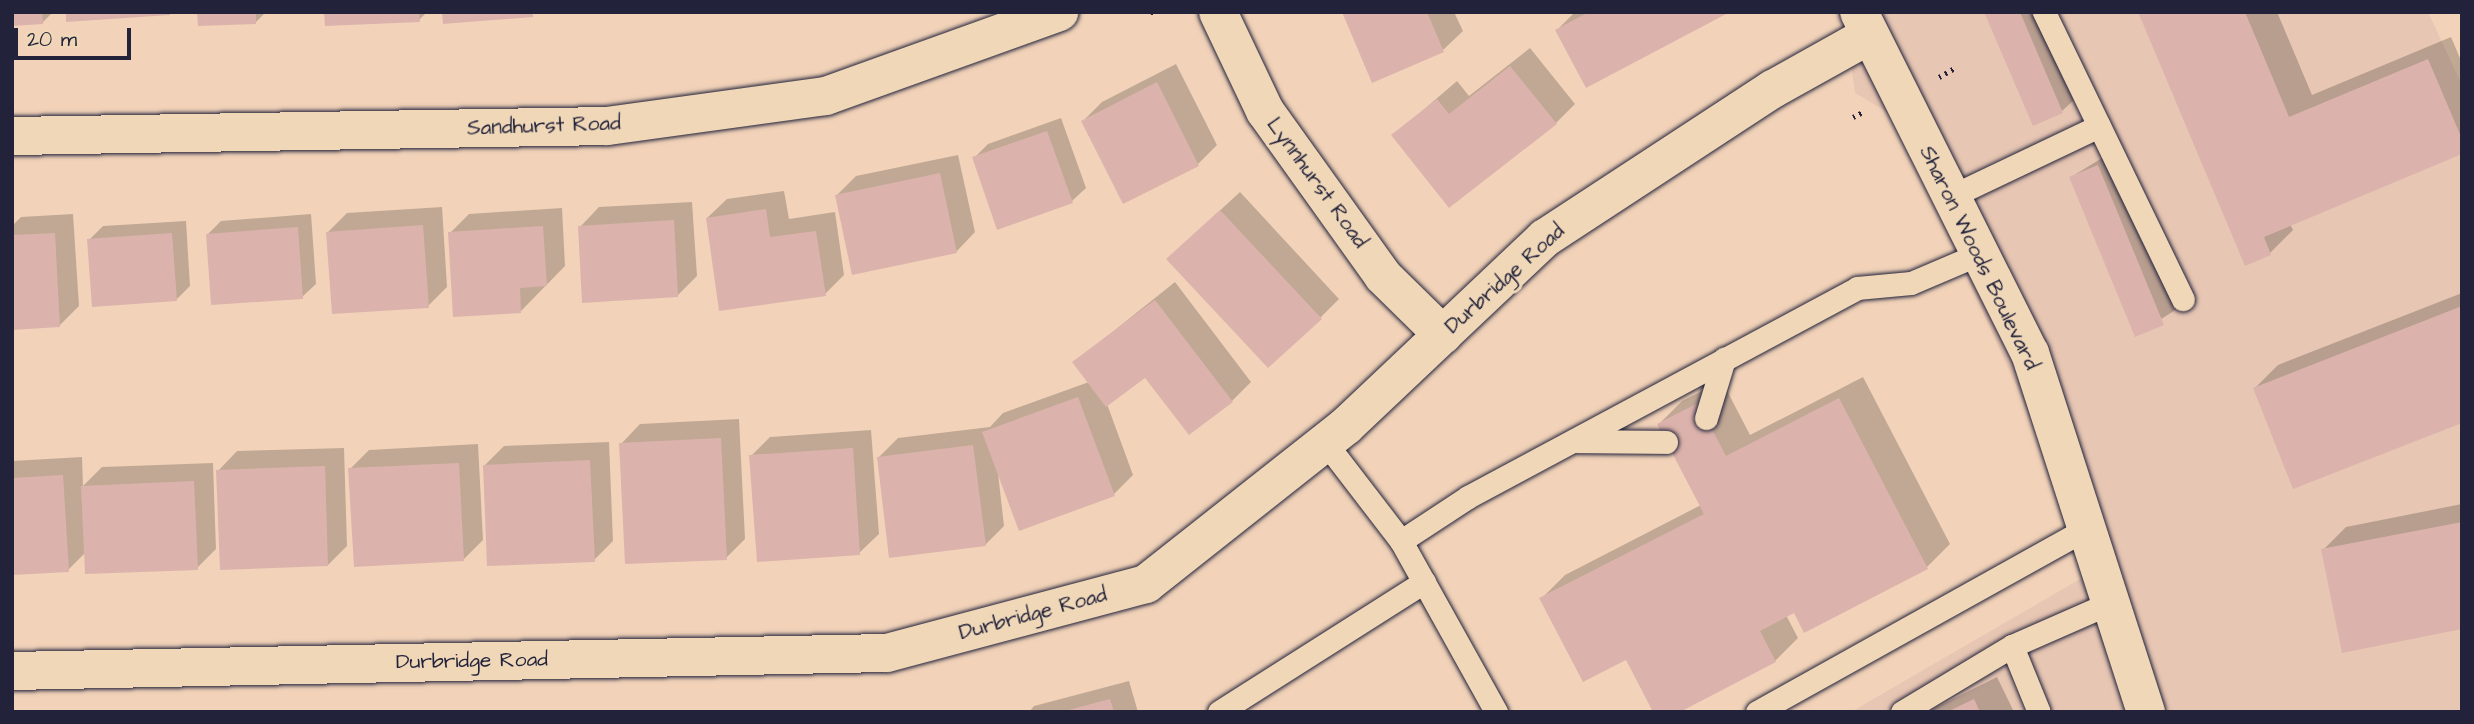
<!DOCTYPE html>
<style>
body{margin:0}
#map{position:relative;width:2474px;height:724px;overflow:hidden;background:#f2d3b9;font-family:"Architects Daughter",sans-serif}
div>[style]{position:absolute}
.built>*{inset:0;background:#e7c6b3}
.shadow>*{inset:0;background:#0003}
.building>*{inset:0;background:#dcb3ac}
.path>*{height:4.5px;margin-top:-2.25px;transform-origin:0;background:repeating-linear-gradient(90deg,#22223b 0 2px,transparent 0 7px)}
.roads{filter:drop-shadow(0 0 2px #22223b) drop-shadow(0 0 2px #22223b)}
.lane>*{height:23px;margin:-11.5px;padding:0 11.5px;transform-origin:11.5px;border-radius:11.5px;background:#efd7b7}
.street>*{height:38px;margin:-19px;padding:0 19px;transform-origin:19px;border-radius:19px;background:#efd7b7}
.secondary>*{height:38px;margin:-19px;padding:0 19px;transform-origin:19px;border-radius:19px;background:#efd7b7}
span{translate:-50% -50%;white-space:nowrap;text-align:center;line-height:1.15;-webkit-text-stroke:6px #efd7b7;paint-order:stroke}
.street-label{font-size:21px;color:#22223b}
.frame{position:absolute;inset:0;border:14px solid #22223b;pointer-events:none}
.scale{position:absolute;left:14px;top:28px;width:117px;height:32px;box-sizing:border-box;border:4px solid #22223b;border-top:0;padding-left:9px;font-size:21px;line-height:24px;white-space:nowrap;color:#22223b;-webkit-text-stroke:5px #efd7b7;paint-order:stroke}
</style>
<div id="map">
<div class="built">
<i style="clip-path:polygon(1844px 12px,2428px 12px,2462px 85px,2462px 712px,1851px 712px,2099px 568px,1894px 116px,1855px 93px)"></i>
</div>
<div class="shadow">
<i style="clip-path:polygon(12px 12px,53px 12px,42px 23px)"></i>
<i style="clip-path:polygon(199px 12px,266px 12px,256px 22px)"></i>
<i style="clip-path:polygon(326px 12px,427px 12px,419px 20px)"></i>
<i style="clip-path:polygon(1344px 12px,1454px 12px,1463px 31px,1443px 50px,1373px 80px)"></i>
<i style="clip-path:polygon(1575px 12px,1727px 12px,1557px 30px)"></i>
<i style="clip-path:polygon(1986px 12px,2039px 12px,2076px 98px,2062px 111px)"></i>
<i style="clip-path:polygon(2140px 12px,2277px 12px,2312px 95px,2451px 37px,2462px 63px,2462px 152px,2290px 224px,2293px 230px,2270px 253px)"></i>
<i style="clip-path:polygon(1530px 48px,1575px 104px,1556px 123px,1394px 135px,1457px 81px,1469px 96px)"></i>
<i style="clip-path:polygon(1176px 64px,1217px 145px,1198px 164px,1124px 202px,1083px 121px,1102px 102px)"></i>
<i style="clip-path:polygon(1061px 118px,1086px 188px,1072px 201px,974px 158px,988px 144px)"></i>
<i style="clip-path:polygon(2112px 152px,2177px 309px,2136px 335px,2071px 177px)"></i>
<i style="clip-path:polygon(958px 155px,975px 232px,956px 252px,837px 195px,856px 176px)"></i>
<i style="clip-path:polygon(784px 191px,789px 219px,835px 212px,844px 275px,825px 294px,707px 218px,727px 199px)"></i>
<i style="clip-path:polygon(1240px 192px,1339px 299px,1320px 318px,1188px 240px)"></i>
<i style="clip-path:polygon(692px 202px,697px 276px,677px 296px,580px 227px,599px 207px)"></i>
<i style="clip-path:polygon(442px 207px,447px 287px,428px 306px,328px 232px,347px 213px)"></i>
<i style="clip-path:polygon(562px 208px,565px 266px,521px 311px,450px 233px,469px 214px)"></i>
<i style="clip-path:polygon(73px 214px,79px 306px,60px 325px,12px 328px,12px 226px,21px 217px)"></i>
<i style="clip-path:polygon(311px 214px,316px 284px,302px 297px,208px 234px,221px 221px)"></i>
<i style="clip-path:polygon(186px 221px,190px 286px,176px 300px,89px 240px,103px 226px)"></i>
<i style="clip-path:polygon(1175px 282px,1251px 382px,1232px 401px,1146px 375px,1107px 404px,1133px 475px,1114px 494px,998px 473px,1004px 526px,985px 545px,879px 457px,898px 438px,990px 427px,1003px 413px,1089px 382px,1075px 362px)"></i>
<i style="clip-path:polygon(2462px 293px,2462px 421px,2255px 388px,2278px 365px)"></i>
<i style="clip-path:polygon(1863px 377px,1950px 544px,1927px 567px,1786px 615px,1798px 638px,1775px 661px,1627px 658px,1542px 598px,1565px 575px,1701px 505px,1659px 424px,1682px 401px,1722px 381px,1750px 435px)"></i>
<i style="clip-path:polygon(739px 419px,745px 539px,726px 558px,621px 444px,640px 424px)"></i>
<i style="clip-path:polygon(871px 430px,879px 534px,859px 553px,751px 456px,770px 437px)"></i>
<i style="clip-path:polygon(609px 442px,613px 541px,594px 560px,484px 466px,504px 446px)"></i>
<i style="clip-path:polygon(478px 444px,483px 540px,464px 559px,350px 469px,369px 450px)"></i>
<i style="clip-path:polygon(344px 448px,347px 546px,328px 565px,218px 471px,237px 451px)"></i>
<i style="clip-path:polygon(82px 457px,83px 486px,102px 467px,213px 463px,216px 549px,197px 568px,86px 552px,68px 570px,12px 573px,12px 461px)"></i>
<i style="clip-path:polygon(2462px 504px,2462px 627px,2323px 550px,2346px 527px)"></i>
<i style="clip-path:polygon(1997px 677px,2014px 712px,1927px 712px)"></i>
<i style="clip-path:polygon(1129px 681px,1138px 712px,1029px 712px,1034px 706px)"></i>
</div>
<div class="building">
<i style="clip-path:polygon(12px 12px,42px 12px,43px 24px,12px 26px)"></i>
<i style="clip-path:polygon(66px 12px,170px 12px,170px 15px,66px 22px)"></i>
<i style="clip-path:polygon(197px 12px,256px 12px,256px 24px,198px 26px)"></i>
<i style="clip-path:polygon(324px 12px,419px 12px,420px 22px,325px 26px)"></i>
<i style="clip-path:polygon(442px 12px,533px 12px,533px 17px,443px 24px)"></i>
<i style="clip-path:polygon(1342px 12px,1427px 12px,1444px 52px,1372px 83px)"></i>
<i style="clip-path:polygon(1589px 12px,1730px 12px,1586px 88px,1555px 30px)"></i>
<i style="clip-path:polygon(1984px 12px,2020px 12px,2063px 113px,2033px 126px)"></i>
<i style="clip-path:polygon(2138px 12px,2245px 12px,2289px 117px,2428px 59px,2462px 139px,2462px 154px,2264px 237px,2271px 255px,2245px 266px)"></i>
<i style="clip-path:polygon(1510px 66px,1557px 124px,1449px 208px,1391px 135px,1437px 99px,1449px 114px)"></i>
<i style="clip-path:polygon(1157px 82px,1199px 166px,1123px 204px,1081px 121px)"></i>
<i style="clip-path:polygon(1047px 131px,1073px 203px,997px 230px,972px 157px)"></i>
<i style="clip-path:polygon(2098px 165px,2164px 325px,2135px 337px,2069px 177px)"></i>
<i style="clip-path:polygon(940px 173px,957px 253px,852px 275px,835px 195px)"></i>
<i style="clip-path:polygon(766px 209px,770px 237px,816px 231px,826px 296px,719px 311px,706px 218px)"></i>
<i style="clip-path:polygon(1220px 210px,1322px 319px,1268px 368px,1166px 259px)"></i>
<i style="clip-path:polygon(674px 220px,678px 297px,582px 303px,578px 226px)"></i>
<i style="clip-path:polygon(423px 225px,429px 308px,332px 314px,326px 232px)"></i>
<i style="clip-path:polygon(543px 226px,547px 286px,520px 288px,521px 313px,453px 317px,448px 232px)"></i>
<i style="clip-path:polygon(298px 227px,303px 299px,211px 305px,206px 234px)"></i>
<i style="clip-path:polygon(55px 233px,60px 327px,12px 330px,12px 235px)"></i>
<i style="clip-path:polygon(172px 233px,177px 301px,92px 307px,87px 239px)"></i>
<i style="clip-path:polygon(1155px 300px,1233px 402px,1189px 435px,1145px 378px,1106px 407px,1072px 362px)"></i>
<i style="clip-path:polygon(2462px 306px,2462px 423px,2293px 489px,2253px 388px)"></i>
<i style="clip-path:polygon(1078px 397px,1115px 496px,1019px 531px,982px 432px)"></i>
<i style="clip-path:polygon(1839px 398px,1928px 569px,1804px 633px,1794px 613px,1760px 631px,1776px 662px,1680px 712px,1653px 712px,1626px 660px,1583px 682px,1539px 598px,1704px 514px,1657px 424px,1698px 403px,1726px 456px)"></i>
<i style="clip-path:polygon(721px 438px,727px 560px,625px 564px,619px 443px)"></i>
<i style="clip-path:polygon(973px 445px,986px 546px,889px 558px,877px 457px)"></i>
<i style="clip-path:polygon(853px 448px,860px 555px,757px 562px,749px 455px)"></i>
<i style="clip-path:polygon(590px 460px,595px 562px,487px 566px,483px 465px)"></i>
<i style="clip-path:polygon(459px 463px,464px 561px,354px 567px,348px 468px)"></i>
<i style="clip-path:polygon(325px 466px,328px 566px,220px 570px,216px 470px)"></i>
<i style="clip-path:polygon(63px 475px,69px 572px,12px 575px,12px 478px)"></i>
<i style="clip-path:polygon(194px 481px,198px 570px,85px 574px,81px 486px)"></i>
<i style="clip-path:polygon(2462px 522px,2462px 629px,2342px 653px,2321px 549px)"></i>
<i style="clip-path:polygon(1110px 699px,1114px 712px,1065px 712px,1065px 711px)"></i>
<i style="clip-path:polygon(1974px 699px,1980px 712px,1947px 712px)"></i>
</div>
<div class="path">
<i style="left:1153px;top:12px;width:3px;rotate:72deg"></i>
<i style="left:1939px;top:77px;width:20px;rotate:-30deg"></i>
<i style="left:1853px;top:117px;width:13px;rotate:-27deg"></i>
</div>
<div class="roads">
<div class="lane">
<i style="left:2044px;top:12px;width:319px;rotate:64.2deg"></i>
<i style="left:1950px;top:197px;width:165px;rotate:-25.5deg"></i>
<i style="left:1706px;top:418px;width:62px;rotate:-73deg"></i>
<i style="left:1576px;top:441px;width:90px;rotate:0.6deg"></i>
<i style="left:1325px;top:442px;width:125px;rotate:52.5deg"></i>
<i style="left:1401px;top:541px;width:196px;rotate:60.9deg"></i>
<i style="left:1401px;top:541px;width:80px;rotate:-33.3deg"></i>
<i style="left:1468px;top:497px;width:442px;rotate:-28.2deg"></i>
<i style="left:1857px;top:288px;width:54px;rotate:-5.3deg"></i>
<i style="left:1911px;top:283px;width:74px;rotate:-23.1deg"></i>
<i style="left:2012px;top:646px;width:71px;rotate:67.8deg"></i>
<i style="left:1219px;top:712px;width:243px;rotate:-32.4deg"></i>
<i style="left:1757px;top:712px;width:376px;rotate:-29.1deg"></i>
<i style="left:1902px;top:712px;width:128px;rotate:-31deg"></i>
<i style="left:2012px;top:646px;width:107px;rotate:-23.7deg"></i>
</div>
<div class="street">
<i style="left:1218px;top:12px;width:110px;rotate:64.6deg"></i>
<i style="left:1265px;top:111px;width:203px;rotate:54.4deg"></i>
<i style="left:1383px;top:276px;width:84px;rotate:44.5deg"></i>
<i style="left:12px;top:136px;width:595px;rotate:-0.96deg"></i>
<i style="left:607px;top:126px;width:221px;rotate:-7.8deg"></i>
<i style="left:826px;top:96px;width:248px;rotate:-19.8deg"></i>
<i style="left:12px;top:671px;width:875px;rotate:-1.18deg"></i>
<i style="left:887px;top:653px;width:268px;rotate:-14.9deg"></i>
<i style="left:1146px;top:584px;width:255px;rotate:-38.3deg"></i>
<i style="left:1346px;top:426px;width:274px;rotate:-43.4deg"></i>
<i style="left:1545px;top:238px;width:272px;rotate:-33.2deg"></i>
<i style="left:1773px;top:89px;width:109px;rotate:-29.2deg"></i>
</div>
<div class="secondary">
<i style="left:1859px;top:12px;width:381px;rotate:63.4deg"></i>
<i style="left:2030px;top:353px;width:377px;rotate:72.1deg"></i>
</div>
</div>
<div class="street-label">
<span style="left:544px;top:126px;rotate:-2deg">Sandhurst Road</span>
<span style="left:1317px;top:183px;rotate:54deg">Lynnhurst Road</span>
<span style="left:1979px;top:258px;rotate:64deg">Sharon Woods Boulevard</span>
<span style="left:1505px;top:279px;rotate:-42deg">Durbridge Road</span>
<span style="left:1033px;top:614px;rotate:-15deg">Durbridge Road</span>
<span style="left:472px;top:661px;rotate:-1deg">Durbridge Road</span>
</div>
<div class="frame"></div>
<div class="scale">20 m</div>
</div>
